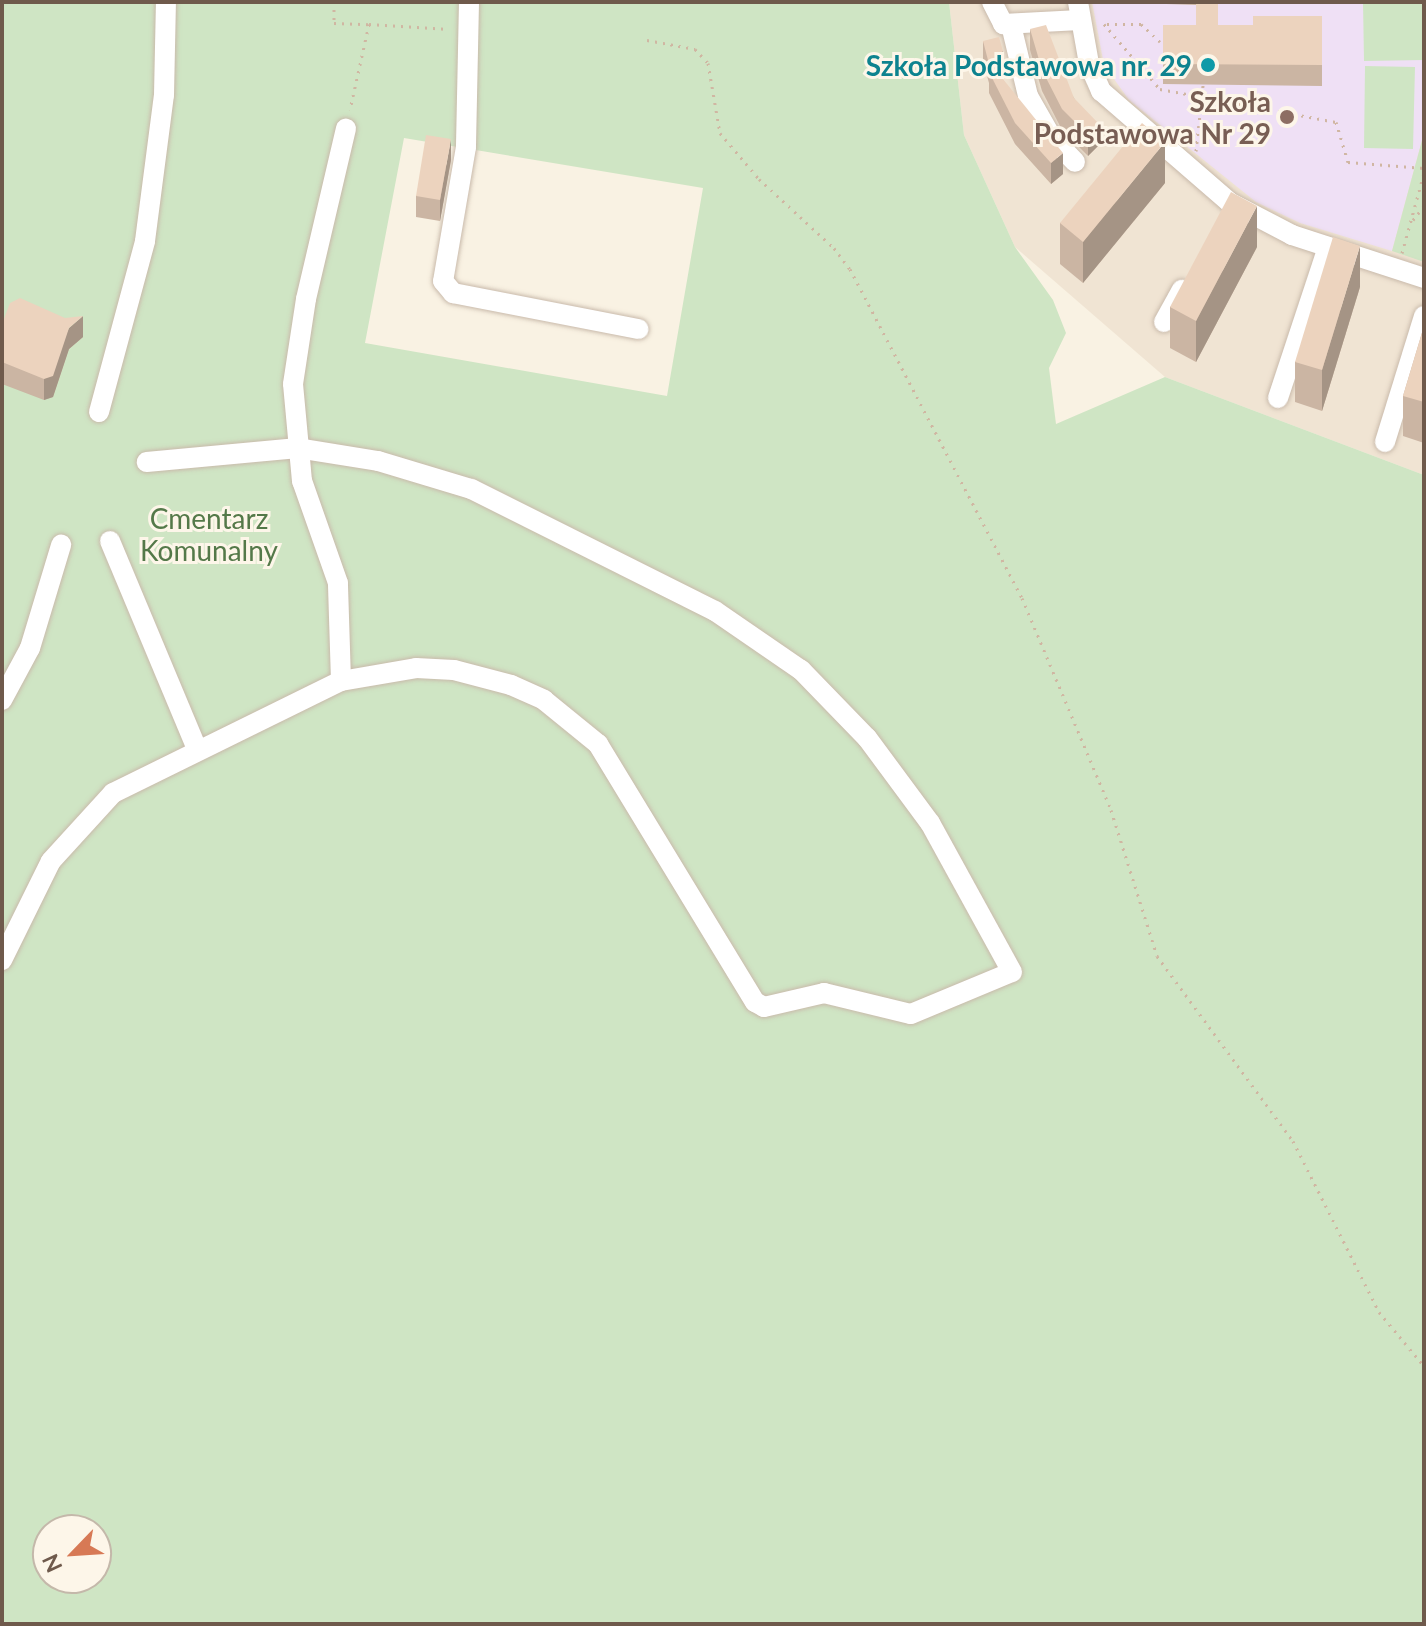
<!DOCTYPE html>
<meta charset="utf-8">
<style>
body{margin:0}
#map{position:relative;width:1426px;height:1626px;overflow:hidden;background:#f9f2e3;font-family:Lato,sans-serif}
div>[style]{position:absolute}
.residential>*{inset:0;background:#f0e4d3}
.education>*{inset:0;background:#efe0f5}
.green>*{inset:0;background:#cfe5c4}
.path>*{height:3px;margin-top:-1.5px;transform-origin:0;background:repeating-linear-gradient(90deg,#d0b6a2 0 2px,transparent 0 8px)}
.roads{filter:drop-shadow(0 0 2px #c9baab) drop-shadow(0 0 2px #c9baab)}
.minor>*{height:20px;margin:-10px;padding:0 10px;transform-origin:10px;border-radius:10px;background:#fff}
.wall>*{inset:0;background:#cbb5a3}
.shaded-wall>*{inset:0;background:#a59485}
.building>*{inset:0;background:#ecd3be}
.dots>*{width:22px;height:22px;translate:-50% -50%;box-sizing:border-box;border:4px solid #fdf6e9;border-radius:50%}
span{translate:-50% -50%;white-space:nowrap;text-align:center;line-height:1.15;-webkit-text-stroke:6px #fdf6e9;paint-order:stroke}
.culture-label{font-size:28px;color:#0d838f;font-weight:700}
.right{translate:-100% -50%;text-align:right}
.education-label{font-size:28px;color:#785e54;font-weight:700}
.park-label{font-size:28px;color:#547949}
.frame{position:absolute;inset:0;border:4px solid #6f5a4c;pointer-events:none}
.north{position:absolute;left:32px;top:1514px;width:80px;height:80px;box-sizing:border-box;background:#fdf6e9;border:2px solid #c4b8aa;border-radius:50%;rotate:245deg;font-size:22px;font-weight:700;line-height:32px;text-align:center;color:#6f5a4c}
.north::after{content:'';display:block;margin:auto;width:28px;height:36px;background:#d77955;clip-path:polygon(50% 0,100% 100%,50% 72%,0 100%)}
</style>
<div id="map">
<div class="residential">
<i style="clip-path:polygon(949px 2px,1424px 2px,1424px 475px,1165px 377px,1015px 247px,964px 135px)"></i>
</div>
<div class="education">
<i style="clip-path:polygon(1092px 2px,1424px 2px,1424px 133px,1392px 251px,1300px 223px,1256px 202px,1129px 100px,1104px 65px)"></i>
</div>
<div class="green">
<i style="clip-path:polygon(evenodd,2px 2px,949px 2px,964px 135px,1015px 247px,1053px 300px,1066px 333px,1049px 368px,1056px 424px,1165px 377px,1424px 475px,1424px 1624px,2px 1624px,2px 2px,404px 138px,703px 188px,667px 396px,365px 343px,404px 138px,2px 2px,48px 1530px,96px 1530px,96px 1578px,48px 1578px,48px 1530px)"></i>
<i style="clip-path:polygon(1363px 2px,1424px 2px,1424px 60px,1364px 61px)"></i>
<i style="clip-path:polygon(1365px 66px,1415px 67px,1413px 149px,1364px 148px)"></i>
<i style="clip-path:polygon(1424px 133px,1424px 262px,1392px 251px)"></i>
</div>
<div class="path">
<i style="left:334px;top:2px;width:21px;rotate:90deg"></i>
<i style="left:334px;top:23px;width:35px;rotate:2deg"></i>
<i style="left:369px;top:24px;width:88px;rotate:102.5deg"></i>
<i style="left:369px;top:24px;width:80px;rotate:3.6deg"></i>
<i style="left:1104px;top:24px;width:86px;rotate:49.3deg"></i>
<i style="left:1160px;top:89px;width:179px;rotate:10.6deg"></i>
<i style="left:1336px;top:122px;width:42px;rotate:73.3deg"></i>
<i style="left:1348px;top:162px;width:76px;rotate:4.5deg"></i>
<i style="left:1107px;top:24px;width:34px"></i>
<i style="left:1141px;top:24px;width:26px;rotate:43deg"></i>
<i style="left:647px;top:40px;width:49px;rotate:10.6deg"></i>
<i style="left:695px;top:49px;width:19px;rotate:47deg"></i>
<i style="left:708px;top:63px;width:71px;rotate:80.3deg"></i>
<i style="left:720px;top:133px;width:60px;rotate:49.7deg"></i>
<i style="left:759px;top:179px;width:102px;rotate:42.6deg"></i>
<i style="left:834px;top:248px;width:26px;rotate:53deg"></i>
<i style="left:850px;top:269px;width:371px;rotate:62.4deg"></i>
<i style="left:1022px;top:598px;width:230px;rotate:67.2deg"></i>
<i style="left:1111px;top:810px;width:153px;rotate:72.5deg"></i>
<i style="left:1157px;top:956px;width:230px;rotate:53.7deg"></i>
<i style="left:1293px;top:1141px;width:191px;rotate:63.3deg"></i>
<i style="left:1379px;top:1312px;width:70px;rotate:50.2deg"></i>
<i style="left:1196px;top:151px;width:66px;rotate:-83.9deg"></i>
<i style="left:1413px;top:220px;width:18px;rotate:-52deg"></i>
<i style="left:1402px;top:253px;width:83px;rotate:-74.6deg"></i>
</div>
<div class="roads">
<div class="minor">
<i style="left:469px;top:2px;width:145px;rotate:91.2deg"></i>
<i style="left:466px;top:147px;width:136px;rotate:99.7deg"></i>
<i style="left:443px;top:281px;width:16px;rotate:50deg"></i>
<i style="left:453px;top:293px;width:189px;rotate:11deg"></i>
<i style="left:992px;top:2px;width:25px;rotate:63deg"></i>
<i style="left:1003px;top:24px;width:77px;rotate:-3deg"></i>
<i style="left:1078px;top:2px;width:63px;rotate:79.9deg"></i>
<i style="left:1089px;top:64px;width:30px;rotate:66deg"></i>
<i style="left:1101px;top:91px;width:169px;rotate:40.9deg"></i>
<i style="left:1229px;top:202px;width:71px;rotate:27.6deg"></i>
<i style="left:1292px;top:235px;width:139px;rotate:18deg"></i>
<i style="left:1011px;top:25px;width:73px;rotate:76.5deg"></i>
<i style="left:1028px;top:96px;width:48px;rotate:60.3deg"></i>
<i style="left:1052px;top:138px;width:33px;rotate:46deg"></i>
<i style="left:1164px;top:322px;width:37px;rotate:-61deg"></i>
<i style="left:1278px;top:398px;width:159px;rotate:-71.7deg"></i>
<i style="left:99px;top:412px;width:177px;rotate:-74.9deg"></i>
<i style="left:145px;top:241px;width:147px;rotate:-82.6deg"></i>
<i style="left:164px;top:95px;width:93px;rotate:-88.8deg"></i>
<i style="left:1385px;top:442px;width:132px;rotate:-72.8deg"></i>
<i style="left:110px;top:541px;width:225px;rotate:67.3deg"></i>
<i style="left:341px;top:681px;width:98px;rotate:-91.8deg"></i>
<i style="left:338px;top:583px;width:108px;rotate:-109.4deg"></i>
<i style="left:302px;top:481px;width:97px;rotate:-95.3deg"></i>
<i style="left:293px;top:384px;width:86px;rotate:-81.3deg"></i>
<i style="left:306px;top:299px;width:175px;rotate:-76.8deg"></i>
<i style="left:2px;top:700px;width:59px;rotate:-61.7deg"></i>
<i style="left:30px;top:648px;width:108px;rotate:-73.2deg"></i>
<i style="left:2px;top:960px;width:110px;rotate:-63.7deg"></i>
<i style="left:51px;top:861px;width:92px;rotate:-47.6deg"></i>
<i style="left:113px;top:793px;width:254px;rotate:-26.2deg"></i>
<i style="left:341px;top:681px;width:76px;rotate:-9.8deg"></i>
<i style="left:416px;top:668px;width:38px;rotate:3deg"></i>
<i style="left:454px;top:670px;width:59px;rotate:14.7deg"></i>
<i style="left:511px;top:685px;width:36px;rotate:24deg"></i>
<i style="left:544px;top:700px;width:70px;rotate:39.2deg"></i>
<i style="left:598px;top:744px;width:302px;rotate:58.7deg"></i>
<i style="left:755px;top:1002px;width:10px;rotate:29deg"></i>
<i style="left:764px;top:1007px;width:62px;rotate:-13.1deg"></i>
<i style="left:824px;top:993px;width:89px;rotate:13.6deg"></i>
<i style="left:911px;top:1014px;width:109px;rotate:-22.6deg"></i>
<i style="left:1012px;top:972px;width:170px;rotate:-118.8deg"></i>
<i style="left:930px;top:823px;width:106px;rotate:-126.5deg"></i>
<i style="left:867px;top:738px;width:95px;rotate:-134.1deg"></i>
<i style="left:801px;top:670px;width:104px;rotate:-145.5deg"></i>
<i style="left:715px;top:611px;width:273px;rotate:-153.4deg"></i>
<i style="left:471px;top:489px;width:97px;rotate:-163.2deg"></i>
<i style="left:378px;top:461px;width:81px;rotate:-170.8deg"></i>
<i style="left:298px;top:448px;width:152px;rotate:174.7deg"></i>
</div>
</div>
<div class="wall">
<i style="clip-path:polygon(1166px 2px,1218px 2px,1218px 25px,1253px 25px,1322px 16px,1322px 86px,1163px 84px,1163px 25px,1196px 25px,1196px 5px,1166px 4px)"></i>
<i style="clip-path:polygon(1030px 29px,1074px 98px,1099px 145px,1088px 156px,1062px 130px,1042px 91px,1030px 50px)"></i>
<i style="clip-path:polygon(983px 41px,1003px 72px,1000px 75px,1063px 174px,1051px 184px,1015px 144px,989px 93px,989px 83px,983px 62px)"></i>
<i style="clip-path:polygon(451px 160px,440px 221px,416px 217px,416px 196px)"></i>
<i style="clip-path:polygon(1165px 183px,1083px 283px,1060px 264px,1060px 223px)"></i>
<i style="clip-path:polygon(1257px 247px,1196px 362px,1170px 348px,1170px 307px)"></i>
<i style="clip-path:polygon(1360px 287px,1322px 411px,1295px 402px,1295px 362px)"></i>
<i style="clip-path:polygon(2px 324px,83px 337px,69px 349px,53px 397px,44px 400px,2px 384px)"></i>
<i style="clip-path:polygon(1424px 326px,1424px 443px,1403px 436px,1403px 396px)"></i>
</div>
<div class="shaded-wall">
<i style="clip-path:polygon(1003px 51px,1003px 72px,994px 81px,989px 72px,989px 64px)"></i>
<i style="clip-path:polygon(1099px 124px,1099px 145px,1088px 156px,1088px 135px)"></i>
<i style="clip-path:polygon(451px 139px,451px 160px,440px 221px,440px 200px)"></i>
<i style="clip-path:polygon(1165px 142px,1165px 183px,1083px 283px,1083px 242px)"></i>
<i style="clip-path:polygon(1063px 153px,1063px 174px,1051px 184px,1051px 163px)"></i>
<i style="clip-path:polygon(1257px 206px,1257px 247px,1196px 362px,1196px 321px)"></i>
<i style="clip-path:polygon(1360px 246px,1360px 287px,1322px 411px,1322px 370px)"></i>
<i style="clip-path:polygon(83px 316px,83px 337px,69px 349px,53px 397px,44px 400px,44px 379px,69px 328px)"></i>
</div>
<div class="building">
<i style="clip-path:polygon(1196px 2px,1218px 2px,1218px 25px,1253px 25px,1253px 16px,1322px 16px,1322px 65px,1163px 64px,1163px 25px,1196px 25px)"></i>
<i style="clip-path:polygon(1046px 25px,1074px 98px,1099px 124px,1088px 135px,1062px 109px,1042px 70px,1030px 29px)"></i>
<i style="clip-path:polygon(999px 37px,1003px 51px,989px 64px,983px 41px)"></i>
<i style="clip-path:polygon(994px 68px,1063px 153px,1051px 163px,1015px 123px,989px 72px)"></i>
<i style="clip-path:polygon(1142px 123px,1165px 142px,1083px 242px,1060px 223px)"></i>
<i style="clip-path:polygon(426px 135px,451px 139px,440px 200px,416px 196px)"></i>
<i style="clip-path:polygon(1231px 192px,1257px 206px,1196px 321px,1170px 307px)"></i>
<i style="clip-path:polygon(1333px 237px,1360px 246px,1322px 370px,1295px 362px)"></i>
<i style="clip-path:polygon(20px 298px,65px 318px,83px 316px,69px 328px,53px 376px,44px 379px,2px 362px,2px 324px,10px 303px)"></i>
<i style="clip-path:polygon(1424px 326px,1424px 402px,1403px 396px)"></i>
</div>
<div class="dots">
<i style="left:1208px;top:65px;background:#0f9aa8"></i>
<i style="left:1287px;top:117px;background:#8d6e63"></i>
</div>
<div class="culture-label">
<span class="right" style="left:1192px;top:65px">Szkoła Podstawowa nr. 29</span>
</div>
<div class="education-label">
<span class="right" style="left:1271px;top:117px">Szkoła<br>Podstawowa Nr 29</span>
</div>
<div class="park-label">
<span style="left:209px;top:534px">Cmentarz<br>Komunalny</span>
</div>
<div class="frame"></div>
<div class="north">N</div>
</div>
